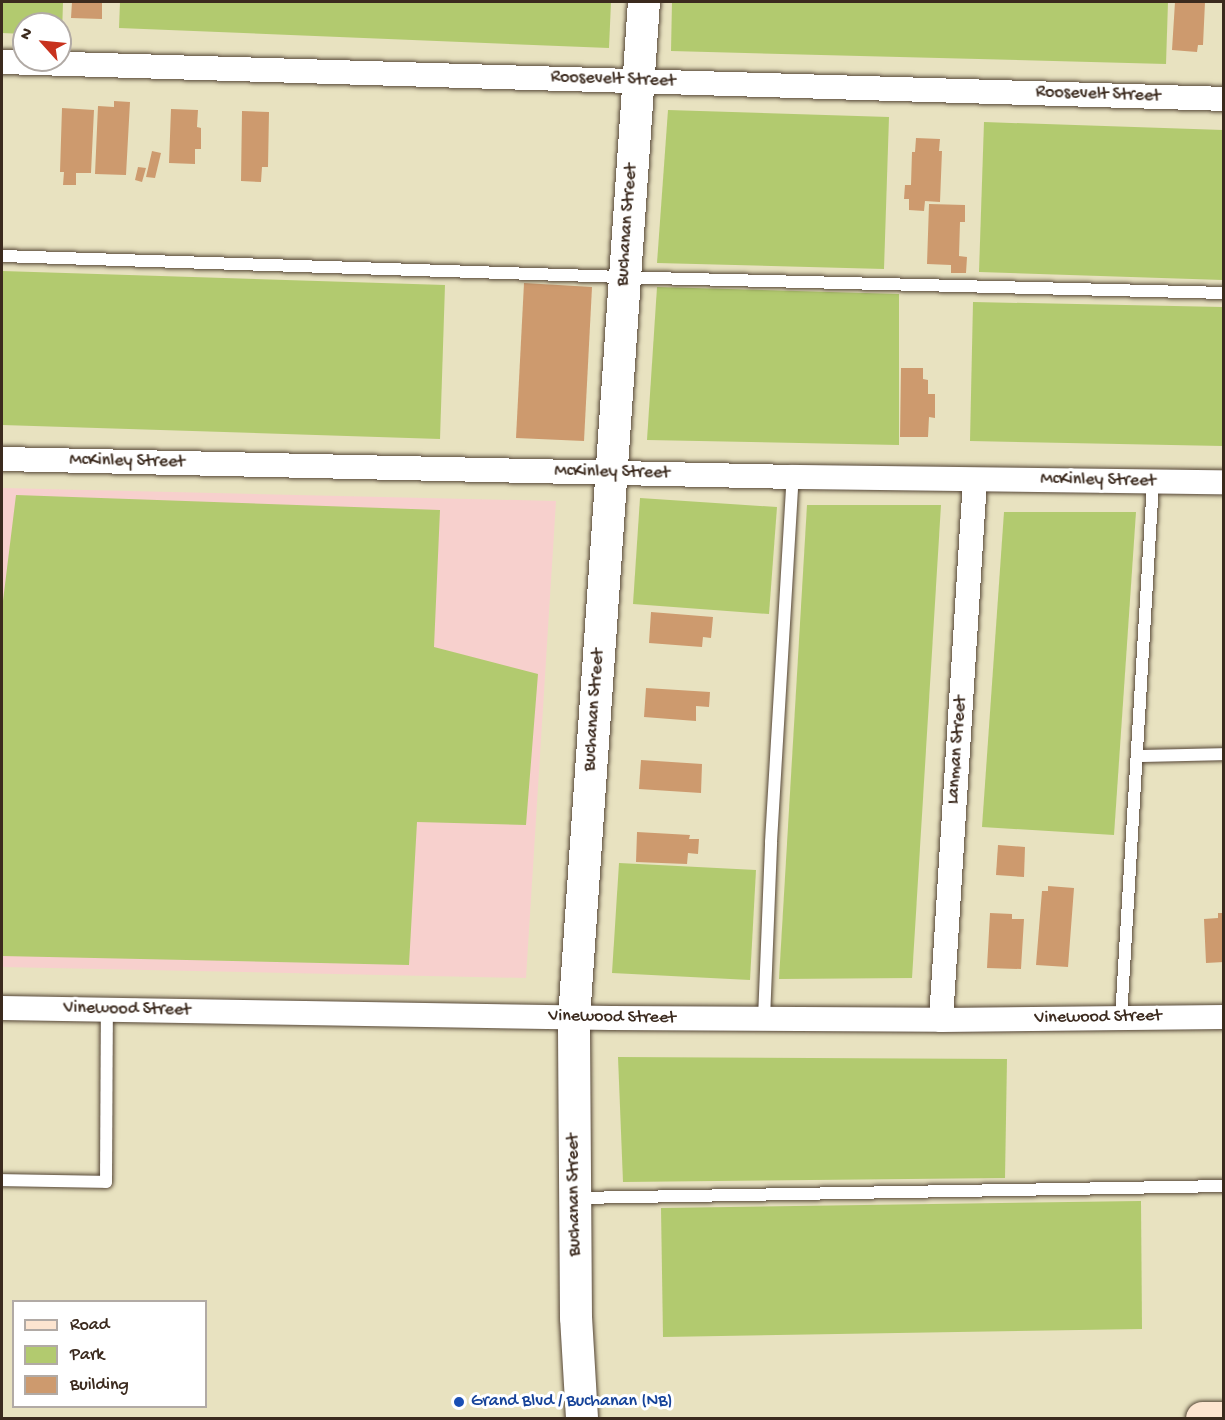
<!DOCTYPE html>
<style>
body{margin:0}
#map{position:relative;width:1225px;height:1420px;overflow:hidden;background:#e8e2c0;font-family:"Gochi Hand",sans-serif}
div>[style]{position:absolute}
.built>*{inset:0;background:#f7d0cd}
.green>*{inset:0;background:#b2ca6f}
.building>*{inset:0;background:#cd9a6e}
.roads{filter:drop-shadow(0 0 2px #554636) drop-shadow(0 0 2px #554636)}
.service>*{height:12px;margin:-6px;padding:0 6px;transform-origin:6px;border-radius:6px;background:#fff}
.minor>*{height:24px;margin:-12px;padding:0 12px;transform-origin:12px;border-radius:12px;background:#fff}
.tertiary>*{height:32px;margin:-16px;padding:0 16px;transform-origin:16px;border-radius:16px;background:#fff}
.secondary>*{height:33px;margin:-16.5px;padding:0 16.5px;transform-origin:16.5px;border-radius:16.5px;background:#fde5d0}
.dots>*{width:16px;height:16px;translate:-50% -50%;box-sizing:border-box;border:3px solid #fff;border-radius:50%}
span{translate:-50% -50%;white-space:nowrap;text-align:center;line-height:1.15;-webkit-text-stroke:6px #fff;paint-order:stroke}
.street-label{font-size:18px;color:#3b2a1e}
.transit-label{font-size:18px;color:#164399}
.left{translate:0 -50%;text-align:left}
.frame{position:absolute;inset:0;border:3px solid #3b2a1e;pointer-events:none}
.legend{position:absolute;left:12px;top:1300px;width:195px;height:108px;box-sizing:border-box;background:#fff;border:2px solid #b1aaa5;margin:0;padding:8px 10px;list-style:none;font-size:18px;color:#3b2a1e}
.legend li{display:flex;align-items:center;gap:12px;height:30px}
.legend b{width:30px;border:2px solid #b1aaa5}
.north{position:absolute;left:12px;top:12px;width:60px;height:60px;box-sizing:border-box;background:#fff;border:2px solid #b1aaa5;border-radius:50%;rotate:297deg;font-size:16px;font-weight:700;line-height:24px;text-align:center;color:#3b2a1e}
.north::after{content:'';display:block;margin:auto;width:21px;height:27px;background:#c8321e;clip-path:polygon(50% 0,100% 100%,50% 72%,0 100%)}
</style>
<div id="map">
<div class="built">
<i style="clip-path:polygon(2px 488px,556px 501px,526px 978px,2px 967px)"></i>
</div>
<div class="green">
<i style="clip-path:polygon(2px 2px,63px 2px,62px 35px,60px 24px,24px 24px,24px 34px,2px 33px)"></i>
<i style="clip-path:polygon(120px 2px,611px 2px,609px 48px,119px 28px)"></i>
<i style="clip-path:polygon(672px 2px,1168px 2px,1166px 64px,671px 51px)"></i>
<i style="clip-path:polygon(668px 110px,889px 117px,884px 269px,657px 263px)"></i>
<i style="clip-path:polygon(984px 122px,1223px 130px,1223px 280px,979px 272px)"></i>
<i style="clip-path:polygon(2px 271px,445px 285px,440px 439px,2px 425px)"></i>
<i style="clip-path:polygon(657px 287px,899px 294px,899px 445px,647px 440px)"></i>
<i style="clip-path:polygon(973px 302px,1223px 307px,1223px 446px,970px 441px)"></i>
<i style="clip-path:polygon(16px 495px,440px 510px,434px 647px,538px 674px,526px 825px,417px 822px,409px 965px,2px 956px,2px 609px)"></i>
<i style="clip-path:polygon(640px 498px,777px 507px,769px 614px,633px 604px)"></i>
<i style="clip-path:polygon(807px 505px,941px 505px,912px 978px,779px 979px)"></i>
<i style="clip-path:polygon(1004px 512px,1136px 512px,1114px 835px,982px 827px)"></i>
<i style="clip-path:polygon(619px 863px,756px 870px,750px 980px,612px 973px)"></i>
<i style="clip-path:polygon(618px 1057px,1007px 1059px,1005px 1178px,623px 1182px)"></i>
<i style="clip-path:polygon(1141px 1201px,1142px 1329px,663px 1337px,661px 1208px)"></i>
</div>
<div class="building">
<i style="clip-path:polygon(72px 2px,102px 2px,102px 19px,71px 18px)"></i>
<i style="clip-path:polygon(1175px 2px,1205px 2px,1203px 45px,1198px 45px,1197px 52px,1172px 50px)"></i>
<i style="clip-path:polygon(114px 101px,130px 102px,126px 175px,95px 174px,98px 106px,114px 107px)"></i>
<i style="clip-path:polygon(62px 108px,94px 110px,91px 173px,76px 173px,76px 185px,63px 185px,64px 172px,60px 172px)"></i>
<i style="clip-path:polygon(171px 109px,198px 110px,197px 127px,201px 128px,201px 149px,195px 149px,195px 164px,169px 163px)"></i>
<i style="clip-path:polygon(242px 111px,269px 112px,268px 167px,262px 167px,261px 182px,241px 181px)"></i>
<i style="clip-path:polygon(916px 138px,940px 139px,939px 151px,942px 151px,940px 202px,925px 201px,924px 211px,909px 210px,909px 199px,904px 199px,905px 185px,911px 185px,912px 152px,915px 152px)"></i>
<i style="clip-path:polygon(152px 151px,161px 153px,155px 178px,146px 177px)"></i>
<i style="clip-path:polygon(138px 167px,146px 168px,142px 182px,135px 180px)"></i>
<i style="clip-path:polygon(929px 204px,965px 205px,965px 222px,960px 222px,959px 256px,967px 257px,966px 273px,951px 273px,951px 265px,927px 264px)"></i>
<i style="clip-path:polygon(524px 283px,592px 287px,584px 441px,516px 438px)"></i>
<i style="clip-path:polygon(901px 368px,923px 368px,923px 379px,928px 380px,928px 394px,935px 394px,935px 418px,929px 417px,928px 437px,900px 437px)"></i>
<i style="clip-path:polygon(651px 612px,713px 617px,711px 638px,703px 637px,702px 647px,649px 643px)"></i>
<i style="clip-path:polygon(646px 688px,710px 692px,709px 707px,696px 706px,696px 721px,644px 717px)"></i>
<i style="clip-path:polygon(641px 760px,702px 764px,701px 793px,639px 789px)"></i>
<i style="clip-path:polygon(637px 832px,690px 835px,689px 839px,699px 839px,698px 854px,688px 853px,687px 864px,636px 862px)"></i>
<i style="clip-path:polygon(998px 845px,1025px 847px,1024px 877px,996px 875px)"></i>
<i style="clip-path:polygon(1048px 886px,1074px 888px,1068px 967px,1036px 965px,1042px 891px,1048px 891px)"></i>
<i style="clip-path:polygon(990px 913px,1012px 914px,1012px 919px,1024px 919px,1021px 969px,987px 968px)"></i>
<i style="clip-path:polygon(1218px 913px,1224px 913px,1224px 962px,1206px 963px,1204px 919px,1218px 918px)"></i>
</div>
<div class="roads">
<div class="service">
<i style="left:2px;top:256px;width:650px;rotate:1.94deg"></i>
<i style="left:652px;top:278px;width:572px;rotate:1.5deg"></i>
<i style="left:1137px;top:756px;width:87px;rotate:-1.3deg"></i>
<i style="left:1121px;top:1018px;width:537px;rotate:-86.58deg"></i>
<i style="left:764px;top:1019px;width:177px;rotate:-87.7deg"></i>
<i style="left:771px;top:842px;width:366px;rotate:-86.6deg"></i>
<i style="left:2px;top:1180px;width:104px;rotate:1.1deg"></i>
<i style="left:106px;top:1182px;width:173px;rotate:-89.7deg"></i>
<i style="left:577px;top:1198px;width:647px;rotate:-1.06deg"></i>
</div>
<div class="minor">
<i style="left:2px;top:62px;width:1223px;rotate:1.73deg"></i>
<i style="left:2px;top:459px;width:791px;rotate:1.3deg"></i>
<i style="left:793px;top:477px;width:431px;rotate:0.7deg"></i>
<i style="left:2px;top:1008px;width:609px;rotate:0.94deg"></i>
<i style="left:611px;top:1018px;width:330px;rotate:0.3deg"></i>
<i style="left:941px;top:1020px;width:283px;rotate:-0.6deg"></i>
<i style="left:941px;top:1020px;width:541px;rotate:-86.4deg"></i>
</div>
<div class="tertiary">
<i style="left:582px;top:1418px;width:100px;rotate:-93.4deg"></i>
<i style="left:576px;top:1318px;width:300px;rotate:-90.4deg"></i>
<i style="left:574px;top:1018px;width:1018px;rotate:-86.06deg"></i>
</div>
<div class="secondary">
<i style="left:1202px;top:1418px;width:22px"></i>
</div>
</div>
<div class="dots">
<i style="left:459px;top:1402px;background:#1a4fb4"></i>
</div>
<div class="street-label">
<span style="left:613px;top:80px;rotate:2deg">Roosevelt Street</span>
<span style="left:1098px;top:95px;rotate:2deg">Roosevelt Street</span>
<span style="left:628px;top:225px;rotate:-86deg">Buchanan Street</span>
<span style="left:127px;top:462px;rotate:1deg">McKinley Street</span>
<span style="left:612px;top:473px;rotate:1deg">McKinley Street</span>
<span style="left:1098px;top:481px;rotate:1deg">McKinley Street</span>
<span style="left:595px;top:710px;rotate:-86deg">Buchanan Street</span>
<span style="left:958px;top:750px;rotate:-86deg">Lanman Street</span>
<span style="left:127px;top:1010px;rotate:1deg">Vinewood Street</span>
<span style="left:612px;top:1018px;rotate:1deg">Vinewood Street</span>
<span style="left:1098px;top:1018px;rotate:-1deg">Vinewood Street</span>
<span style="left:575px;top:1195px;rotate:-91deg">Buchanan Street</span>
</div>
<div class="transit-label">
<span class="left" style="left:471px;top:1402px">Grand Blvd / Buchanan (NB)</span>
</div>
<div class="frame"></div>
<ul class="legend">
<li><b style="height:8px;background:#fde5d0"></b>Road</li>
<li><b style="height:16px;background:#b2ca6f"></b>Park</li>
<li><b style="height:16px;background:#cd9a6e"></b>Building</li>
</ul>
<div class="north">N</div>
</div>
